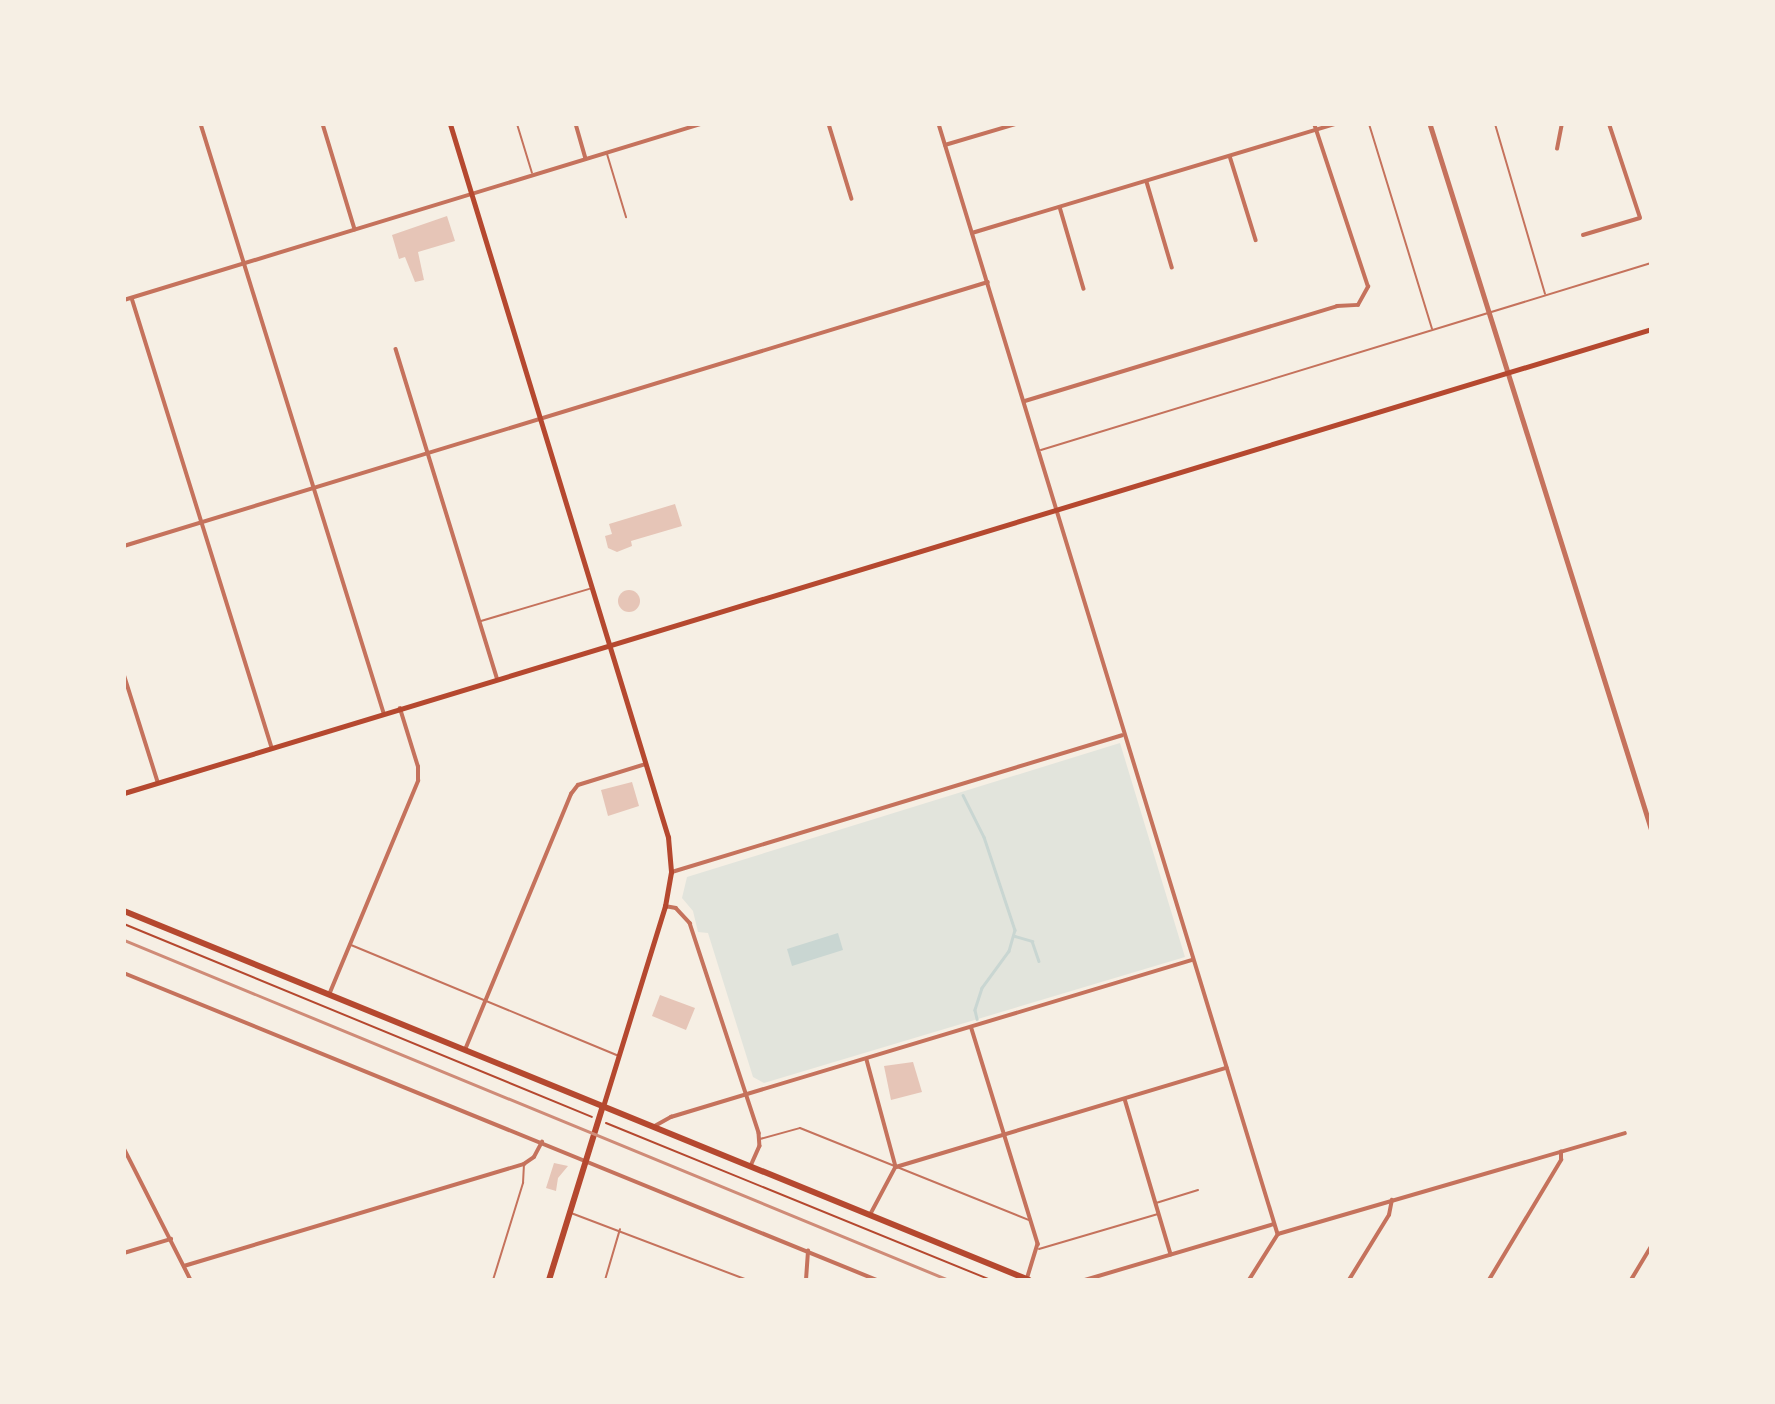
<!DOCTYPE html>
<style>
body{margin:0}
#map{position:relative;width:1775px;height:1404px;overflow:hidden;background:#f6efe4;font-family:"IBM Plex Serif",serif}
div>[style]{position:absolute}
.green>*{inset:0;background:#e2e4dc}
.water>*{inset:0;background:#c9d6d2}
.stream>*{height:2.5px;margin:-1.25px;padding:0 1.25px;transform-origin:1.25px;border-radius:1.25px;background:#c9d6d2}
.building>*{inset:0;background:#e6c5b7}
.round{border-radius:50%}
.path>*{height:2px;margin:-1px;padding:0 1px;transform-origin:1px;border-radius:1px;background:#b5482f}
.service>*{height:2px;margin:-1px;padding:0 1px;transform-origin:1px;border-radius:1px;background:#c5725c}
.minor>*{height:3.5px;margin:-1.75px;padding:0 1.75px;transform-origin:1.75px;border-radius:1.75px;background:#c5725c}
.tertiary>*{height:4.5px;margin:-2.25px;padding:0 2.25px;transform-origin:2.25px;border-radius:2.25px;background:#c5725c}
.secondary>*{height:5px;margin:-2.5px;padding:0 2.5px;transform-origin:2.5px;border-radius:2.5px;background:#b5482f}
.primary>*{height:6px;margin:-3px;padding:0 3px;transform-origin:3px;border-radius:3px;background:#b5482f}
.rail>*{height:2.5px;margin:-1.25px;padding:0 1.25px;transform-origin:1.25px;border-radius:1.25px;background:#cf8b77}
span{translate:-50% -50%;white-space:nowrap;text-align:center;line-height:1.15;-webkit-text-stroke:7px #f6efe4;paint-order:stroke}
.frame{position:absolute;inset:0;border:126px solid #f6efe4;pointer-events:none}
</style>
<div id="map">
<div class="green">
<i style="clip-path:polygon(1120px 743px,1185px 957px,764px 1083px,753px 1077px,708px 933px,698px 932px,693px 911px,682px 898px,687px 877px)"></i>
</div>
<div class="water">
<i style="clip-path:polygon(838px 933px,843px 950px,792px 966px,787px 949px)"></i>
</div>
<div class="stream">
<i style="left:963px;top:795px;width:47px;rotate:63.4deg"></i>
<i style="left:984px;top:837px;width:98px;rotate:71.6deg"></i>
<i style="left:1015px;top:930px;width:22px;rotate:106deg"></i>
<i style="left:1009px;top:951px;width:46px;rotate:126.1deg"></i>
<i style="left:982px;top:988px;width:23px;rotate:108deg"></i>
<i style="left:975px;top:1010px;width:9px;rotate:77deg"></i>
<i style="left:1015px;top:936px;width:18px;rotate:16deg"></i>
<i style="left:1032px;top:941px;width:21px;rotate:71deg"></i>
</div>
<div class="building">
<i style="clip-path:polygon(447px 216px,455px 241px,418px 252px,424px 280px,415px 282px,405px 257px,399px 259px,392px 235px)"></i>
<i style="clip-path:polygon(675px 504px,682px 526px,631px 541px,632px 546px,617px 552px,608px 548px,605px 536px,612px 534px,609px 524px)"></i>
<i class="round" style="left:618px;top:590px;width:22px;height:22px"></i>
<i style="clip-path:polygon(632px 782px,639px 806px,608px 816px,601px 790px)"></i>
<i style="clip-path:polygon(660px 995px,695px 1008px,686px 1030px,652px 1016px)"></i>
<i style="clip-path:polygon(913px 1062px,922px 1092px,891px 1100px,884px 1066px)"></i>
<i style="clip-path:polygon(554px 1163px,568px 1166px,558px 1178px,556px 1191px,546px 1188px)"></i>
</div>
<div class="path">
<i style="left:124px;top:924px;width:506px;rotate:22.41deg"></i>
<i style="left:606px;top:1123px;width:416px;rotate:22.2deg"></i>
</div>
<div class="service">
<i style="left:517px;top:124px;width:51px;rotate:73deg"></i>
<i style="left:1369px;top:124px;width:214px;rotate:72.9deg"></i>
<i style="left:1495px;top:124px;width:177px;rotate:73.6deg"></i>
<i style="left:607px;top:154px;width:66px;rotate:73.2deg"></i>
<i style="left:1041px;top:450px;width:638px;rotate:-17.04deg"></i>
<i style="left:481px;top:621px;width:113px;rotate:-16.5deg"></i>
<i style="left:351px;top:945px;width:288px;rotate:22.5deg"></i>
<i style="left:760px;top:1139px;width:41px;rotate:-15.4deg"></i>
<i style="left:800px;top:1128px;width:249px;rotate:21.9deg"></i>
<i style="left:1156px;top:1203px;width:44px;rotate:-17.2deg"></i>
<i style="left:571px;top:1213px;width:188px;rotate:20.8deg"></i>
<i style="left:1039px;top:1249px;width:124px;rotate:-16.4deg"></i>
<i style="left:493px;top:1280px;width:102px;rotate:-72.8deg"></i>
<i style="left:523px;top:1183px;width:19px;rotate:-87deg"></i>
<i style="left:605px;top:1280px;width:53px;rotate:-73.6deg"></i>
</div>
<div class="minor">
<i style="left:201px;top:124px;width:617px;rotate:72.74deg"></i>
<i style="left:323px;top:124px;width:110px;rotate:73.1deg"></i>
<i style="left:576px;top:124px;width:36px;rotate:74deg"></i>
<i style="left:829px;top:124px;width:78px;rotate:73deg"></i>
<i style="left:939px;top:124px;width:1161px;rotate:73.02deg"></i>
<i style="left:945px;top:145px;width:74px;rotate:-16.5deg"></i>
<i style="left:1557px;top:149px;width:25px;rotate:-79deg"></i>
<i style="left:1230px;top:156px;width:88px;rotate:72.8deg"></i>
<i style="left:1147px;top:182px;width:89px;rotate:73.6deg"></i>
<i style="left:1060px;top:207px;width:85px;rotate:73.7deg"></i>
<i style="left:972px;top:233px;width:379px;rotate:-16.7deg"></i>
<i style="left:1583px;top:235px;width:59px;rotate:-16.6deg"></i>
<i style="left:1640px;top:218px;width:99px;rotate:-108.3deg"></i>
<i style="left:132px;top:298px;width:470px;rotate:72.7deg"></i>
<i style="left:124px;top:300px;width:603px;rotate:-16.96deg"></i>
<i style="left:396px;top:349px;width:344px;rotate:72.9deg"></i>
<i style="left:1025px;top:401px;width:326px;rotate:-16.9deg"></i>
<i style="left:1337px;top:306px;width:21px;rotate:-3deg"></i>
<i style="left:1358px;top:305px;width:21px;rotate:-61deg"></i>
<i style="left:1368px;top:287px;width:172px;rotate:-108.3deg"></i>
<i style="left:124px;top:546px;width:903px;rotate:-16.99deg"></i>
<i style="left:124px;top:674px;width:113px;rotate:72.5deg"></i>
<i style="left:672px;top:872px;width:470px;rotate:-16.9deg"></i>
<i style="left:665px;top:906px;width:11px;rotate:10deg"></i>
<i style="left:676px;top:908px;width:21px;rotate:47deg"></i>
<i style="left:690px;top:923px;width:221px;rotate:71.8deg"></i>
<i style="left:759px;top:1133px;width:13px;rotate:86deg"></i>
<i style="left:760px;top:1146px;width:22px;rotate:114deg"></i>
<i style="left:124px;top:973px;width:813px;rotate:22.18deg"></i>
<i style="left:329px;top:995px;width:232px;rotate:-67.4deg"></i>
<i style="left:418px;top:781px;width:14px;rotate:-90deg"></i>
<i style="left:418px;top:767px;width:61px;rotate:-107.2deg"></i>
<i style="left:972px;top:1029px;width:225px;rotate:72.9deg"></i>
<i style="left:1038px;top:1244px;width:37px;rotate:107deg"></i>
<i style="left:465px;top:1050px;width:277px;rotate:-67.5deg"></i>
<i style="left:571px;top:794px;width:11px;rotate:-52deg"></i>
<i style="left:578px;top:785px;width:71px;rotate:-17.2deg"></i>
<i style="left:867px;top:1060px;width:111px;rotate:74.8deg"></i>
<i style="left:896px;top:1167px;width:53px;rotate:118deg"></i>
<i style="left:1125px;top:1099px;width:162px;rotate:73.5deg"></i>
<i style="left:653px;top:1127px;width:21px;rotate:-29deg"></i>
<i style="left:671px;top:1117px;width:544px;rotate:-16.77deg"></i>
<i style="left:124px;top:1148px;width:148px;rotate:63.1deg"></i>
<i style="left:896px;top:1167px;width:345px;rotate:-16.7deg"></i>
<i style="left:1278px;top:1234px;width:361px;rotate:-16.2deg"></i>
<i style="left:124px;top:1253px;width:49px;rotate:-16.6deg"></i>
<i style="left:184px;top:1266px;width:355px;rotate:-16.7deg"></i>
<i style="left:524px;top:1164px;width:12px;rotate:-35deg"></i>
<i style="left:534px;top:1157px;width:17px;rotate:-62deg"></i>
<i style="left:806px;top:1280px;width:29px;rotate:-86deg"></i>
<i style="left:1085px;top:1280px;width:197px;rotate:-16.5deg"></i>
<i style="left:1249px;top:1280px;width:54px;rotate:-57.8deg"></i>
<i style="left:1349px;top:1280px;width:76px;rotate:-58.4deg"></i>
<i style="left:1389px;top:1215px;width:15px;rotate:-79deg"></i>
<i style="left:1489px;top:1280px;width:140px;rotate:-59deg"></i>
<i style="left:1561px;top:1160px;width:8px;rotate:-90deg"></i>
<i style="left:1631px;top:1280px;width:39px;rotate:-59deg"></i>
</div>
<div class="tertiary">
<i style="left:1430px;top:124px;width:738px;rotate:72.57deg"></i>
</div>
<div class="secondary">
<i style="left:450px;top:124px;width:746px;rotate:73deg"></i>
<i style="left:668px;top:837px;width:35px;rotate:85deg"></i>
<i style="left:671px;top:872px;width:35px;rotate:100deg"></i>
<i style="left:665px;top:906px;width:209px;rotate:107.2deg"></i>
<i style="left:124px;top:793px;width:1596px;rotate:-16.9deg"></i>
</div>
<div class="primary">
<i style="left:124px;top:911px;width:977px;rotate:22.18deg"></i>
<i style="left:549px;top:1280px;width:182px;rotate:-72.8deg"></i>
</div>
<div class="rail">
<i style="left:124px;top:940px;width:892px;rotate:22.4deg"></i>
</div>
<div class="frame"></div>
</div>
